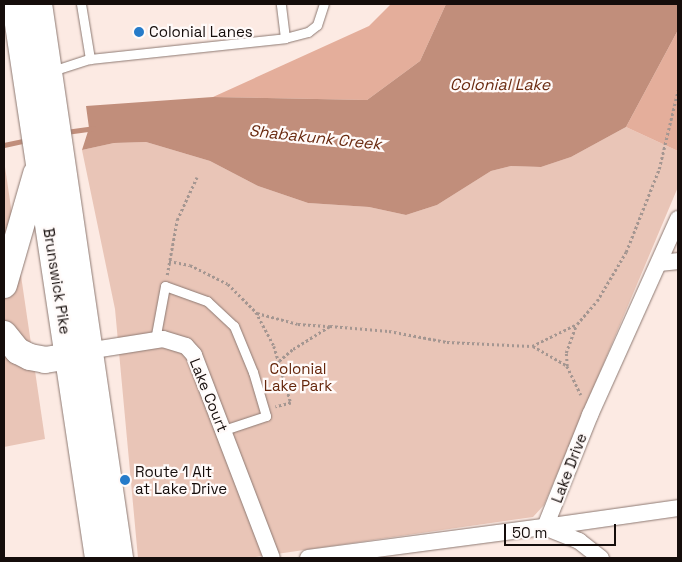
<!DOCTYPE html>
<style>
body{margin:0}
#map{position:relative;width:682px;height:562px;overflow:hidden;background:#fceae3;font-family:"Space Grotesk",sans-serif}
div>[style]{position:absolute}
.green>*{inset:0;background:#e9c5b7}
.forest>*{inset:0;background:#e4ae9b}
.water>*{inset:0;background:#c18e7b}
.stream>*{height:4.5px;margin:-2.25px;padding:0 2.25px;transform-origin:2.25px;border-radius:2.25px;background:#c18e7b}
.path>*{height:2.5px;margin-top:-1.25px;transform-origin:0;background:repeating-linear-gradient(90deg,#a49691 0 2.5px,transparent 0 5px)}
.roads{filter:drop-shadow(0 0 1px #8d7972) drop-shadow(0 0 1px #8d7972)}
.lane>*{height:9px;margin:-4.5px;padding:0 4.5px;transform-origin:4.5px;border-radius:4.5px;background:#fff}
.street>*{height:16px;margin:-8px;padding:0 8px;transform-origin:8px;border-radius:8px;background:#fff}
.primary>*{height:26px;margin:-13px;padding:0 13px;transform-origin:13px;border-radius:13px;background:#fff}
.dots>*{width:14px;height:14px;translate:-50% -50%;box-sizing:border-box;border:2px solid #fffaf9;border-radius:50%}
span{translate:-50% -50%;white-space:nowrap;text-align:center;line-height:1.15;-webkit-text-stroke:4.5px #fffaf9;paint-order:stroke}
.poi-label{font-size:15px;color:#150d0b}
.left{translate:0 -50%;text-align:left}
.street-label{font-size:15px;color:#150d0b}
.park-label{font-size:15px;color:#64250a}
.water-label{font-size:16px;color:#69290f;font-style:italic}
.frame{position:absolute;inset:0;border:5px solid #150d0b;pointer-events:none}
.scale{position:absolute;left:504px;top:524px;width:112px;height:22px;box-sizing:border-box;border:2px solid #150d0b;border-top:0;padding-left:6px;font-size:15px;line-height:18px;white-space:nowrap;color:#150d0b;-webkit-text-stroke:4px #fffaf9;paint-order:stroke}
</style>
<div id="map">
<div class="green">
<i style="clip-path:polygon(626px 127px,678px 151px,678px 187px,544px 505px,533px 517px,249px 558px,138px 558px,115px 309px,82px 150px,114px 143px,146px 142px,210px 161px,258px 186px,308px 203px,369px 207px,406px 215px,437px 205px,491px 171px,511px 166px,541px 167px,571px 157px)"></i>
<i style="clip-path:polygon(4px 160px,45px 439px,4px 447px)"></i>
</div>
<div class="forest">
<i style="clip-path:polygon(391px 4px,446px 4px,420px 61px,367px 100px,213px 97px,369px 26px)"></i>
<i style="clip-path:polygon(678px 30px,678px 151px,626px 127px)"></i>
</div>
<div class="water">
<i style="clip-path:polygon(446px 4px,678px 4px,678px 30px,626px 127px,571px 157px,541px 167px,511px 166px,491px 171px,437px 205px,406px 215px,369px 207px,308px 203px,258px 186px,210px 161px,146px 142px,114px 143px,82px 150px,89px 128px,86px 106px,213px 97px,367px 100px,420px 61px)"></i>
</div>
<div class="stream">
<i style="left:66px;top:132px;width:27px;rotate:-8deg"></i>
<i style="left:4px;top:145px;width:24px;rotate:-12deg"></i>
</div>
<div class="path">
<i style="left:169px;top:261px;width:21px;rotate:11deg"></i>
<i style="left:190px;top:265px;width:42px;rotate:26.6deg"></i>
<i style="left:228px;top:284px;width:40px;rotate:45deg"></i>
<i style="left:256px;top:312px;width:38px;rotate:62deg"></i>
<i style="left:274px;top:346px;width:59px;rotate:73.4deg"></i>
<i style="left:291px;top:403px;width:16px;rotate:166deg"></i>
<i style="left:167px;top:275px;width:56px;rotate:-79.7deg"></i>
<i style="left:177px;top:220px;width:47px;rotate:-65.1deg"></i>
<i style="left:257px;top:313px;width:42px;rotate:15deg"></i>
<i style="left:298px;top:324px;width:32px;rotate:4deg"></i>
<i style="left:533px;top:346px;width:39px;rotate:30deg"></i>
<i style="left:567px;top:366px;width:32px;rotate:64deg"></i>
<i style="left:279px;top:361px;width:18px;rotate:-41deg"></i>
<i style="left:293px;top:349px;width:44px;rotate:-31.9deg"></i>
<i style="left:330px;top:326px;width:59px;rotate:4.8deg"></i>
<i style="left:389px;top:331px;width:59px;rotate:10.7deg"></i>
<i style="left:447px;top:342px;width:85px;rotate:2.7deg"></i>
<i style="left:532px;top:346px;width:50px;rotate:-26.1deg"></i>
<i style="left:577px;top:324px;width:30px;rotate:-49deg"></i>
<i style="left:597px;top:301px;width:57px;rotate:-59.4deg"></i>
<i style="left:626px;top:252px;width:89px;rotate:-68.3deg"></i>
<i style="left:659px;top:169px;width:81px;rotate:-76.5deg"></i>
<i style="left:567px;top:366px;width:13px;rotate:-94deg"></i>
<i style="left:566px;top:353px;width:29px;rotate:-70deg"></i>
</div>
<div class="roads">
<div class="lane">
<i style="left:81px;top:4px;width:56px;rotate:80.7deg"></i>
<i style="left:285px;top:38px;width:24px;rotate:-15deg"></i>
<i style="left:308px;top:32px;width:11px;rotate:-38deg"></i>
<i style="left:317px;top:25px;width:22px;rotate:-72deg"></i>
<i style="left:52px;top:71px;width:40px;rotate:-18deg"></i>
<i style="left:90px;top:59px;width:196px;rotate:-6.1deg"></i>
<i style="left:285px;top:38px;width:34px;rotate:-97deg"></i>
<i style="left:155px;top:340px;width:55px;rotate:-79.5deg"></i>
<i style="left:165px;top:286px;width:45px;rotate:19.7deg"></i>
<i style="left:207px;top:301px;width:37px;rotate:43deg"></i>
<i style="left:234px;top:326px;width:50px;rotate:67.6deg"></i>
<i style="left:253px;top:372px;width:46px;rotate:73.5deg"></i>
<i style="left:266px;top:416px;width:44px;rotate:161.6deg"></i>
</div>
<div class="street">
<i style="left:660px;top:263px;width:18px;rotate:-6deg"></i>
<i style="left:81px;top:352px;width:83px;rotate:-9deg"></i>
<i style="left:163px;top:339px;width:24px;rotate:17deg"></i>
<i style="left:186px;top:346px;width:12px;rotate:48deg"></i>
<i style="left:194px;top:355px;width:217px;rotate:69deg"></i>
<i style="left:545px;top:527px;width:134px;rotate:-8.1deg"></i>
<i style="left:547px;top:528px;width:35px;rotate:22deg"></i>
<i style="left:579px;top:541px;width:28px;rotate:38deg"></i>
<i style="left:308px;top:558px;width:239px;rotate:-7.5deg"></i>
<i style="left:545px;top:527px;width:121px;rotate:-68.1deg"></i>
<i style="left:590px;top:415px;width:215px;rotate:-65.8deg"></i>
</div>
<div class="primary">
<i style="left:15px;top:4px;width:560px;rotate:81.48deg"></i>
<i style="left:39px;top:4px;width:560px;rotate:81.68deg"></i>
<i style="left:4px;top:285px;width:116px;rotate:-73.9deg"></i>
<i style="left:4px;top:334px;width:22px;rotate:51deg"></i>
<i style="left:18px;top:351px;width:13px;rotate:27deg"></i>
<i style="left:30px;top:357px;width:15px;rotate:11deg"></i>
<i style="left:45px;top:360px;width:24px;rotate:-9deg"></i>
</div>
</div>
<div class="dots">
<i style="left:139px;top:32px;background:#267bc9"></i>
<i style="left:125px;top:480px;background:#267bc9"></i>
</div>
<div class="poi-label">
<span class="left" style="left:149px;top:32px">Colonial Lanes</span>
<span class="left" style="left:135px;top:480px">Route 1 Alt<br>at Lake Drive</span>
</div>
<div class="street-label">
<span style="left:57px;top:281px;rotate:81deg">Brunswick Pike</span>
<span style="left:209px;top:395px;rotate:68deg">Lake Court</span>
<span style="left:569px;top:468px;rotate:-69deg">Lake Drive</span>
</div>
<div class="park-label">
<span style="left:298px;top:377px">Colonial<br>Lake Park</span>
</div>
<div class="water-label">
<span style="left:500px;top:85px">Colonial Lake</span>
<span style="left:315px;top:138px;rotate:6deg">Shabakunk Creek</span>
</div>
<div class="frame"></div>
<div class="scale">50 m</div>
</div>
